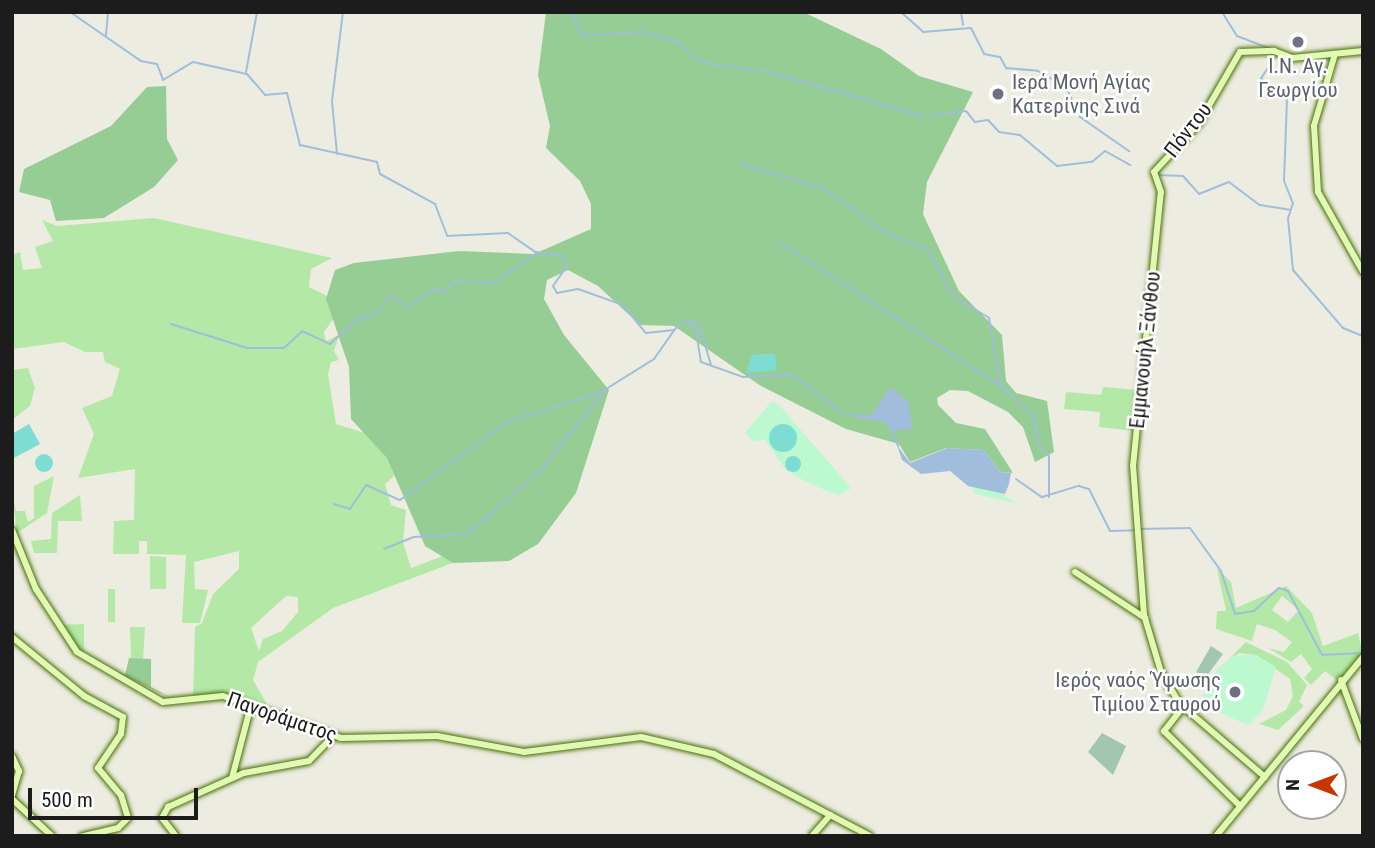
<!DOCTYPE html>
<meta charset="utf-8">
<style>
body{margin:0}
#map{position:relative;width:1375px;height:848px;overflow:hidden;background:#edece1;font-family:"Roboto Condensed",sans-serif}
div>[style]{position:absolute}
.grass>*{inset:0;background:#b4e8a6}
.forest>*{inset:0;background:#96cd95}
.cemetery>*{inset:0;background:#a2c6b1}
.park>*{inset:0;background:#bcf9d1}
.pitch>*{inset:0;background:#7eddd2}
.round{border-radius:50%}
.water>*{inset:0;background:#a0bedc}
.stream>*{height:2px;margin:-1px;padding:0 1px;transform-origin:1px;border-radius:1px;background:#a0bedc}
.roads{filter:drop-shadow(0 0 2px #477104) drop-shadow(0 0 2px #477104)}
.secondary>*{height:6px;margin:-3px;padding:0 3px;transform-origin:3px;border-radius:3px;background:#e2f9b3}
.dots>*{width:19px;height:19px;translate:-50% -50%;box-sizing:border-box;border:4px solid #fff;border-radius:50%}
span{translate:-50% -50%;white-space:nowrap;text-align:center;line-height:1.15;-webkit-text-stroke:5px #fff;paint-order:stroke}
.worship-label{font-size:21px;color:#5b616d}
.left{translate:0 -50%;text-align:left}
.right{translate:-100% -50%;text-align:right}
.street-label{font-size:21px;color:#1c1c1c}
.frame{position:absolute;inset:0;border:14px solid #1c1c1c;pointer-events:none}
.north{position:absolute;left:1277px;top:750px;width:70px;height:70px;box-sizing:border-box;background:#fff;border:2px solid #a4a4a4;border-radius:50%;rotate:270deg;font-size:19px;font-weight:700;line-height:28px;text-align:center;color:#1c1c1c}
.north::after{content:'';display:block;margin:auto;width:24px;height:32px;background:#c73600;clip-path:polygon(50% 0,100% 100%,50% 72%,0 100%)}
.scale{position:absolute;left:28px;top:788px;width:170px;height:32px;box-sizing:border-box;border:4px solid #1c1c1c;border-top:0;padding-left:9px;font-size:21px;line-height:24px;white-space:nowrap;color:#1c1c1c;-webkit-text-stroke:5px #fff;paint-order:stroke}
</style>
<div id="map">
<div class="grass">
<i style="clip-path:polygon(evenodd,154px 218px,332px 258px,311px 269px,309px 287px,329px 297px,334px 318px,324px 332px,326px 341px,339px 335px,334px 351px,339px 360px,331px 362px,328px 374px,336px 424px,384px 439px,394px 476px,385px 484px,391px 505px,406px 510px,403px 542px,411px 568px,443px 556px,466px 558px,333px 608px,258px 662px,253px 680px,271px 711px,228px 694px,193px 699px,195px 627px,202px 623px,213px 594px,239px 569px,239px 551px,194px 562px,195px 589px,208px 590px,205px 603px,200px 623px,182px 623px,186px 555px,147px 554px,147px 541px,139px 541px,139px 554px,113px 554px,114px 521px,134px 520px,135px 469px,78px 478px,94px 434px,82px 408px,112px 396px,120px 369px,105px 362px,103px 352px,85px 352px,64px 342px,12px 349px,12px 255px,20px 252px,23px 270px,42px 268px,35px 247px,53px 241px,42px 220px,57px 226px,154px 218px,286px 596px,298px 597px,298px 612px,282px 631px,263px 639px,259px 651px,251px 628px,286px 596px)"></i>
<i style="clip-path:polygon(28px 368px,35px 388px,30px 406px,12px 420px,12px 370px)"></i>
<i style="clip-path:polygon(1103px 387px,1138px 390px,1135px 431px,1099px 427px,1100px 412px,1064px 409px,1066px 392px,1101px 395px)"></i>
<i style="clip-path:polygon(54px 476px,47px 513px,17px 533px,12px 491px,16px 511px,25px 511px,28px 522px,34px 518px,34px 486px)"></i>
<i style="clip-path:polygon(80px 495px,82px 521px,58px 521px,57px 553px,34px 553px,31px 541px,51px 539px,52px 513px)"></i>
<i style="clip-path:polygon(150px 556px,166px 557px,166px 589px,150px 589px)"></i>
<i style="clip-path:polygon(evenodd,1217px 568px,1231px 582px,1236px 608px,1286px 586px,1312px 613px,1323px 646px,1358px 633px,1363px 654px,1338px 681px,1325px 671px,1311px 685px,1304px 678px,1312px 669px,1301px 654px,1291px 662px,1268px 648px,1284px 652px,1292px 642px,1275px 630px,1257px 624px,1252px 641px,1216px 629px,1217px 611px,1226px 611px,1217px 568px,1282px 596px,1299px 610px,1288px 622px,1272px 610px,1282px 596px)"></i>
<i style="clip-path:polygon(108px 589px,115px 589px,115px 622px,108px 622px)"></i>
<i style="clip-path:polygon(84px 624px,84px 656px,59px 625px)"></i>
<i style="clip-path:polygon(130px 627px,145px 627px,143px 659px,131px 658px)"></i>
<i style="clip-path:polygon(1246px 642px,1287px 662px,1307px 685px,1299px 702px,1304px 706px,1278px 730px,1259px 724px,1286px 710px,1293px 696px,1290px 679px,1256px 655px,1239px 653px,1227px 661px)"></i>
</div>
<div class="forest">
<i style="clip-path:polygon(546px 12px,803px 12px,881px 49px,919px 76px,973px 92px,927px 182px,923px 214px,959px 291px,1002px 335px,1006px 381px,1016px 393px,1047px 401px,1054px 452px,1035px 462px,1023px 427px,1008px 412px,968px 391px,950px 390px,937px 398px,938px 405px,956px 423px,985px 429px,1013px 473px,1000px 472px,984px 450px,946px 448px,910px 462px,899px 444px,846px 429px,761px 386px,674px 326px,640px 325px,598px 286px,568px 270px,547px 280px,544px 299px,564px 335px,609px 390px,576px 493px,538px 544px,509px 561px,453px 563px,425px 546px,387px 458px,351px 419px,349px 367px,326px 299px,335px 270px,354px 263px,459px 251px,534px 254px,591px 229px,591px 204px,580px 181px,546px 148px,550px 126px,538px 75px)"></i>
<i style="clip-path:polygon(166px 86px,167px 139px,178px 160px,154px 187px,104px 218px,56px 221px,50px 200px,19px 192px,24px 169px,111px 126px,147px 87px)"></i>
<i style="clip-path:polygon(129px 658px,151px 659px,151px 687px,173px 699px,112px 670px,125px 675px)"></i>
</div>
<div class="cemetery">
<i style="clip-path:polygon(1211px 646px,1223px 654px,1206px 677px,1196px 672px)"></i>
<i style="clip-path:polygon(1102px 733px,1126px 746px,1113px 775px,1088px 752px)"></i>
</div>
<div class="park">
<i style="clip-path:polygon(772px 401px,780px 406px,851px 488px,838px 495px,808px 483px,786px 470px,764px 439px,754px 442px,745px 433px)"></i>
<i style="clip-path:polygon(975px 484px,1000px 492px,1017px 504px,973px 493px)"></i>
<i style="clip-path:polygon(1235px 655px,1256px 655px,1276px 667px,1263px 710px,1248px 725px,1216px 711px,1202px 696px,1218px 668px)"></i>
</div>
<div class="pitch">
<i style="clip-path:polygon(775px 354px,777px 370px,746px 373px,752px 355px)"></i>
<i style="clip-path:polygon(29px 424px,40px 444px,12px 459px,12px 434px)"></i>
<i class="round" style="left:769px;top:424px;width:28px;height:28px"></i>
<i class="round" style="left:35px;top:454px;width:18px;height:18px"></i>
<i class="round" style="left:785px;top:456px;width:16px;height:16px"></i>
</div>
<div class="water">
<i style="clip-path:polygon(891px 387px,909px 403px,912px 429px,892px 431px,885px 422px,849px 416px,843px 414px,871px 415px)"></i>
<i style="clip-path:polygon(897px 445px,910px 463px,947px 448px,984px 450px,1000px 472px,1011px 473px,1009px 484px,1005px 494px,968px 486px,950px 471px,921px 474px,902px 460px)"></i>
</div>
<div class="stream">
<i style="left:70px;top:12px;width:86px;rotate:34.6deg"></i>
<i style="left:141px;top:61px;width:16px;rotate:11deg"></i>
<i style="left:157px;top:64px;width:17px;rotate:69deg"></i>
<i style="left:163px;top:80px;width:35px;rotate:-31deg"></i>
<i style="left:193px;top:62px;width:55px;rotate:12.5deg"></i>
<i style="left:247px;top:74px;width:28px;rotate:49deg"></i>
<i style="left:265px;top:95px;width:22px;rotate:-5deg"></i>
<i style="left:287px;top:93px;width:54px;rotate:76deg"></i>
<i style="left:300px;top:145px;width:79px;rotate:12.4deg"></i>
<i style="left:377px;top:162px;width:12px;rotate:76deg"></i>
<i style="left:380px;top:174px;width:63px;rotate:28.6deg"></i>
<i style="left:435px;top:204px;width:34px;rotate:69deg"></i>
<i style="left:447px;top:236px;width:61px;rotate:-2.8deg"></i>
<i style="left:508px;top:233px;width:33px;rotate:35deg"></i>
<i style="left:535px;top:252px;width:27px;rotate:8deg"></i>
<i style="left:562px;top:256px;width:11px;rotate:63deg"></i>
<i style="left:567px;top:266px;width:24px;rotate:125deg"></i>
<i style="left:553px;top:286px;width:8px;rotate:60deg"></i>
<i style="left:557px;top:293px;width:21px;rotate:-11deg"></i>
<i style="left:578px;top:289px;width:48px;rotate:19.6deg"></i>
<i style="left:623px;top:305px;width:36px;rotate:51deg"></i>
<i style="left:646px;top:333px;width:28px;rotate:-6deg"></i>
<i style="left:674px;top:330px;width:15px;rotate:-42deg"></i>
<i style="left:572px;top:12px;width:26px;rotate:67deg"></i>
<i style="left:582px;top:36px;width:61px;rotate:-3.8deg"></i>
<i style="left:643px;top:32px;width:37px;rotate:16deg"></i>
<i style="left:679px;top:42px;width:22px;rotate:47deg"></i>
<i style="left:694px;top:58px;width:23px;rotate:18deg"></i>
<i style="left:716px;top:65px;width:49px;rotate:7deg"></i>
<i style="left:765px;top:71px;width:165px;rotate:15.8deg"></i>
<i style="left:901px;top:12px;width:30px;rotate:42deg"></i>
<i style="left:923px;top:32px;width:48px;rotate:-4.8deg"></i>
<i style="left:971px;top:28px;width:29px;rotate:63deg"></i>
<i style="left:984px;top:54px;width:16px;rotate:11deg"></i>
<i style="left:1000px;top:57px;width:13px;rotate:61deg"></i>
<i style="left:1006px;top:68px;width:32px;rotate:5deg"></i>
<i style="left:1038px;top:71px;width:32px;rotate:30deg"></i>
<i style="left:1066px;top:87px;width:33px;rotate:65deg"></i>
<i style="left:1080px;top:117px;width:60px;rotate:34.8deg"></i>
<i style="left:961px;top:12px;width:13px;rotate:81deg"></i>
<i style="left:1222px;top:12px;width:28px;rotate:58deg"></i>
<i style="left:1237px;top:36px;width:36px;rotate:21deg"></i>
<i style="left:106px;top:35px;width:23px;rotate:-85deg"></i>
<i style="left:1276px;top:56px;width:27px;rotate:124deg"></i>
<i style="left:1261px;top:78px;width:33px;rotate:39deg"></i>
<i style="left:1287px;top:99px;width:82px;rotate:92.1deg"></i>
<i style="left:1284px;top:181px;width:24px;rotate:68deg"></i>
<i style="left:1293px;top:203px;width:16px;rotate:108deg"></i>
<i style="left:1288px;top:218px;width:52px;rotate:84.5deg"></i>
<i style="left:1293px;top:270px;width:77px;rotate:49.2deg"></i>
<i style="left:1343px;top:328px;width:22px;rotate:22deg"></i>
<i style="left:246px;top:72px;width:61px;rotate:-79.6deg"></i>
<i style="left:930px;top:116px;width:36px;rotate:-8deg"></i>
<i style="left:966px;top:111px;width:14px;rotate:51deg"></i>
<i style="left:975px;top:122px;width:13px;rotate:-9deg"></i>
<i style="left:988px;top:120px;width:16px;rotate:47deg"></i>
<i style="left:999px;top:132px;width:21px;rotate:8deg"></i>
<i style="left:1020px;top:135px;width:48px;rotate:40deg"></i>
<i style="left:1057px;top:166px;width:35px;rotate:-7deg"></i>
<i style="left:1092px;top:162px;width:17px;rotate:-40deg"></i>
<i style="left:1105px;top:151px;width:29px;rotate:29deg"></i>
<i style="left:337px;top:154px;width:53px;rotate:-95.4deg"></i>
<i style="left:332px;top:101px;width:90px;rotate:-83deg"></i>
<i style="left:740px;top:164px;width:84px;rotate:15.9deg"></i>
<i style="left:821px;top:187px;width:76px;rotate:35.4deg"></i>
<i style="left:883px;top:231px;width:48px;rotate:22.2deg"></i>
<i style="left:927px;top:249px;width:56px;rotate:60.3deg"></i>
<i style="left:955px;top:298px;width:39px;rotate:30deg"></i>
<i style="left:989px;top:318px;width:69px;rotate:80deg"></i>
<i style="left:1001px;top:386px;width:43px;rotate:42.2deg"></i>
<i style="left:1033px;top:415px;width:31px;rotate:79deg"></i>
<i style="left:1039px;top:445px;width:15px;rotate:48deg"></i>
<i style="left:1049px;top:456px;width:41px;rotate:90deg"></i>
<i style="left:1157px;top:175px;width:26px;rotate:2deg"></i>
<i style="left:1183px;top:176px;width:24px;rotate:48deg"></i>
<i style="left:1199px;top:194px;width:32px;rotate:-22deg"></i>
<i style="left:1229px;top:182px;width:39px;rotate:37deg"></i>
<i style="left:1260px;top:205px;width:30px;rotate:9deg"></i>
<i style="left:779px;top:242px;width:265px;rotate:33deg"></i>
<i style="left:686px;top:320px;width:15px;rotate:48deg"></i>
<i style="left:696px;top:331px;width:31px;rotate:81deg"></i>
<i style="left:701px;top:362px;width:45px;rotate:19.7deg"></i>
<i style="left:743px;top:377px;width:50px;rotate:-2.3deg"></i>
<i style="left:793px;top:375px;width:63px;rotate:38deg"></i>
<i style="left:686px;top:320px;width:14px;rotate:17deg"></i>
<i style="left:699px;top:324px;width:43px;rotate:73.7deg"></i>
<i style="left:171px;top:324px;width:80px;rotate:17.5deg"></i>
<i style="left:247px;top:348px;width:37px"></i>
<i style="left:284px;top:348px;width:25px;rotate:-43deg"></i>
<i style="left:302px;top:331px;width:31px;rotate:25deg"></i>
<i style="left:330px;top:344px;width:34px;rotate:-43deg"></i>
<i style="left:355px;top:321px;width:23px;rotate:-20deg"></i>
<i style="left:377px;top:313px;width:23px;rotate:-52deg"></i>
<i style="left:391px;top:295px;width:21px;rotate:35deg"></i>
<i style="left:408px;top:307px;width:33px;rotate:-35deg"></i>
<i style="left:435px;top:288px;width:10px;rotate:29deg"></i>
<i style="left:444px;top:293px;width:16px;rotate:-47deg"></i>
<i style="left:455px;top:281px;width:38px;rotate:3deg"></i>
<i style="left:493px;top:283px;width:53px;rotate:-34.3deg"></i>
<i style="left:890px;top:430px;width:18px;rotate:63deg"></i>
<i style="left:1016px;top:479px;width:32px;rotate:35deg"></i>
<i style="left:1042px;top:497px;width:39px;rotate:-17deg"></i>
<i style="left:1079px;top:486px;width:10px;rotate:17deg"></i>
<i style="left:1089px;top:489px;width:47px;rotate:63.4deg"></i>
<i style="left:1110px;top:531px;width:25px;rotate:-2deg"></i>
<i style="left:334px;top:504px;width:17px;rotate:17deg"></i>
<i style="left:350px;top:509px;width:29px;rotate:-56deg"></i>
<i style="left:366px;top:485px;width:37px;rotate:24deg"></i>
<i style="left:400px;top:500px;width:132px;rotate:-36.1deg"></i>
<i style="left:507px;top:422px;width:103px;rotate:-17.6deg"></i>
<i style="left:1140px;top:529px;width:50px;rotate:-1.1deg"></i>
<i style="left:1190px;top:528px;width:53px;rotate:54.2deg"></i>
<i style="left:1221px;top:571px;width:45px;rotate:72deg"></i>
<i style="left:1235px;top:614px;width:19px;rotate:-9deg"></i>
<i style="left:1254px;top:611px;width:34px;rotate:-43deg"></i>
<i style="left:1279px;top:588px;width:9px;rotate:18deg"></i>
<i style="left:1288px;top:591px;width:72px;rotate:62deg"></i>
<i style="left:1322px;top:655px;width:35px;rotate:-3deg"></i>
<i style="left:384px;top:549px;width:32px;rotate:-22deg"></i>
<i style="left:414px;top:537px;width:53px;rotate:-3.2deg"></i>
<i style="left:467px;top:534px;width:99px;rotate:-40.9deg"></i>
<i style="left:542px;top:469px;width:102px;rotate:-51.3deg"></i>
<i style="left:606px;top:389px;width:57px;rotate:-32deg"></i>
<i style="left:654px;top:359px;width:35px;rotate:-55deg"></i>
<i style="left:12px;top:779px;width:16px;rotate:-86deg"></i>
</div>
<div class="roads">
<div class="secondary">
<i style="left:1335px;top:54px;width:75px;rotate:106.3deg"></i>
<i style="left:1314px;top:126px;width:66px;rotate:86.5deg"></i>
<i style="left:1318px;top:192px;width:92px;rotate:60.6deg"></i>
<i style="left:12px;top:530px;width:64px;rotate:67.9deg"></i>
<i style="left:36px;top:589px;width:75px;rotate:56.9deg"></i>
<i style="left:77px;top:652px;width:99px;rotate:30.2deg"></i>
<i style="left:163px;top:702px;width:60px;rotate:-5.7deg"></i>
<i style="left:223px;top:696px;width:125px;rotate:19.6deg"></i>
<i style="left:341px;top:738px;width:96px;rotate:-1.2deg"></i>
<i style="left:437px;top:736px;width:88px;rotate:10.4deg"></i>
<i style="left:524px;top:752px;width:118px;rotate:-7.3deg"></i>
<i style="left:641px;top:737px;width:75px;rotate:13.1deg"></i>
<i style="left:714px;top:754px;width:176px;rotate:27.7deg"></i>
<i style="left:1075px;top:572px;width:84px;rotate:33.3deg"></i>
<i style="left:12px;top:637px;width:93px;rotate:39.3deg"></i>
<i style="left:84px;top:696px;width:44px;rotate:28.3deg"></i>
<i style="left:123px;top:717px;width:17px;rotate:97deg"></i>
<i style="left:121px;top:734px;width:41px;rotate:124.1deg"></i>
<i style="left:98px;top:768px;width:35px;rotate:50deg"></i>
<i style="left:121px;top:795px;width:24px;rotate:73deg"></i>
<i style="left:128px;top:818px;width:14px;rotate:135deg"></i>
<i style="left:118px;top:828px;width:37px;rotate:167deg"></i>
<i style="left:1341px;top:680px;width:63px;rotate:69.6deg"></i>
<i style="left:1183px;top:707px;width:31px;rotate:128deg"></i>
<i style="left:1164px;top:731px;width:105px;rotate:44.6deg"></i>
<i style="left:12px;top:756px;width:17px;rotate:65deg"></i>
<i style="left:19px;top:771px;width:26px;rotate:106deg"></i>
<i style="left:1265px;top:777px;width:112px;rotate:-139.3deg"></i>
<i style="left:1180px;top:704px;width:37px;rotate:-121deg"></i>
<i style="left:1161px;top:672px;width:59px;rotate:-106.6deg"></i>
<i style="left:1144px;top:615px;width:149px;rotate:-94.2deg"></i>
<i style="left:1133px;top:466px;width:275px;rotate:-84.2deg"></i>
<i style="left:1161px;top:192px;width:21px;rotate:-109deg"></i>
<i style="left:1154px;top:172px;width:67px;rotate:-47.4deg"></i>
<i style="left:1199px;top:123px;width:82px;rotate:-60deg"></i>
<i style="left:1240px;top:52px;width:34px;rotate:-2deg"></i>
<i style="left:1274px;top:51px;width:19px;rotate:21deg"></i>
<i style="left:1292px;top:58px;width:71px;rotate:-5.6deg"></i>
<i style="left:232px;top:778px;width:75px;rotate:-75.4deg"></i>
<i style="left:12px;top:799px;width:54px;rotate:42.8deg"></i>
<i style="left:176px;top:836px;width:23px;rotate:-128deg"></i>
<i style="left:162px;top:818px;width:13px;rotate:-61deg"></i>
<i style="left:168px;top:807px;width:83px;rotate:-24.1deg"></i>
<i style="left:244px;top:773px;width:66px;rotate:-10.5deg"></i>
<i style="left:309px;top:761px;width:35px;rotate:-46deg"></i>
<i style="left:812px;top:836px;width:28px;rotate:-49deg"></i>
<i style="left:1216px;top:836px;width:232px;rotate:-50.6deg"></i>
</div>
</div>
<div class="dots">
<i style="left:1298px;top:42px;background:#6b7280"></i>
<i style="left:998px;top:94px;background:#6b7280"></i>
<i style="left:1235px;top:692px;background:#6b7280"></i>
</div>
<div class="worship-label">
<span style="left:1298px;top:78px">Ι.Ν. Αγ.<br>Γεωργίου</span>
<span class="left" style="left:1012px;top:94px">Ιερά Μονή Αγίας<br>Κατερίνης Σινά</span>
<span class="right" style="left:1221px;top:692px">Ιερός ναός Ύψωσης<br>Τιμίου Σταυρού</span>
</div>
<div class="street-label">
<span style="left:1188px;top:130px;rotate:-52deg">Πόντου</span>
<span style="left:1145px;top:350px;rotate:-84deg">Εμμανουήλ Ξάνθου</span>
<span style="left:282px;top:717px;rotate:19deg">Πανοράματος</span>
</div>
<div class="frame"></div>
<div class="north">N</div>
<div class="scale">500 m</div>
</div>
